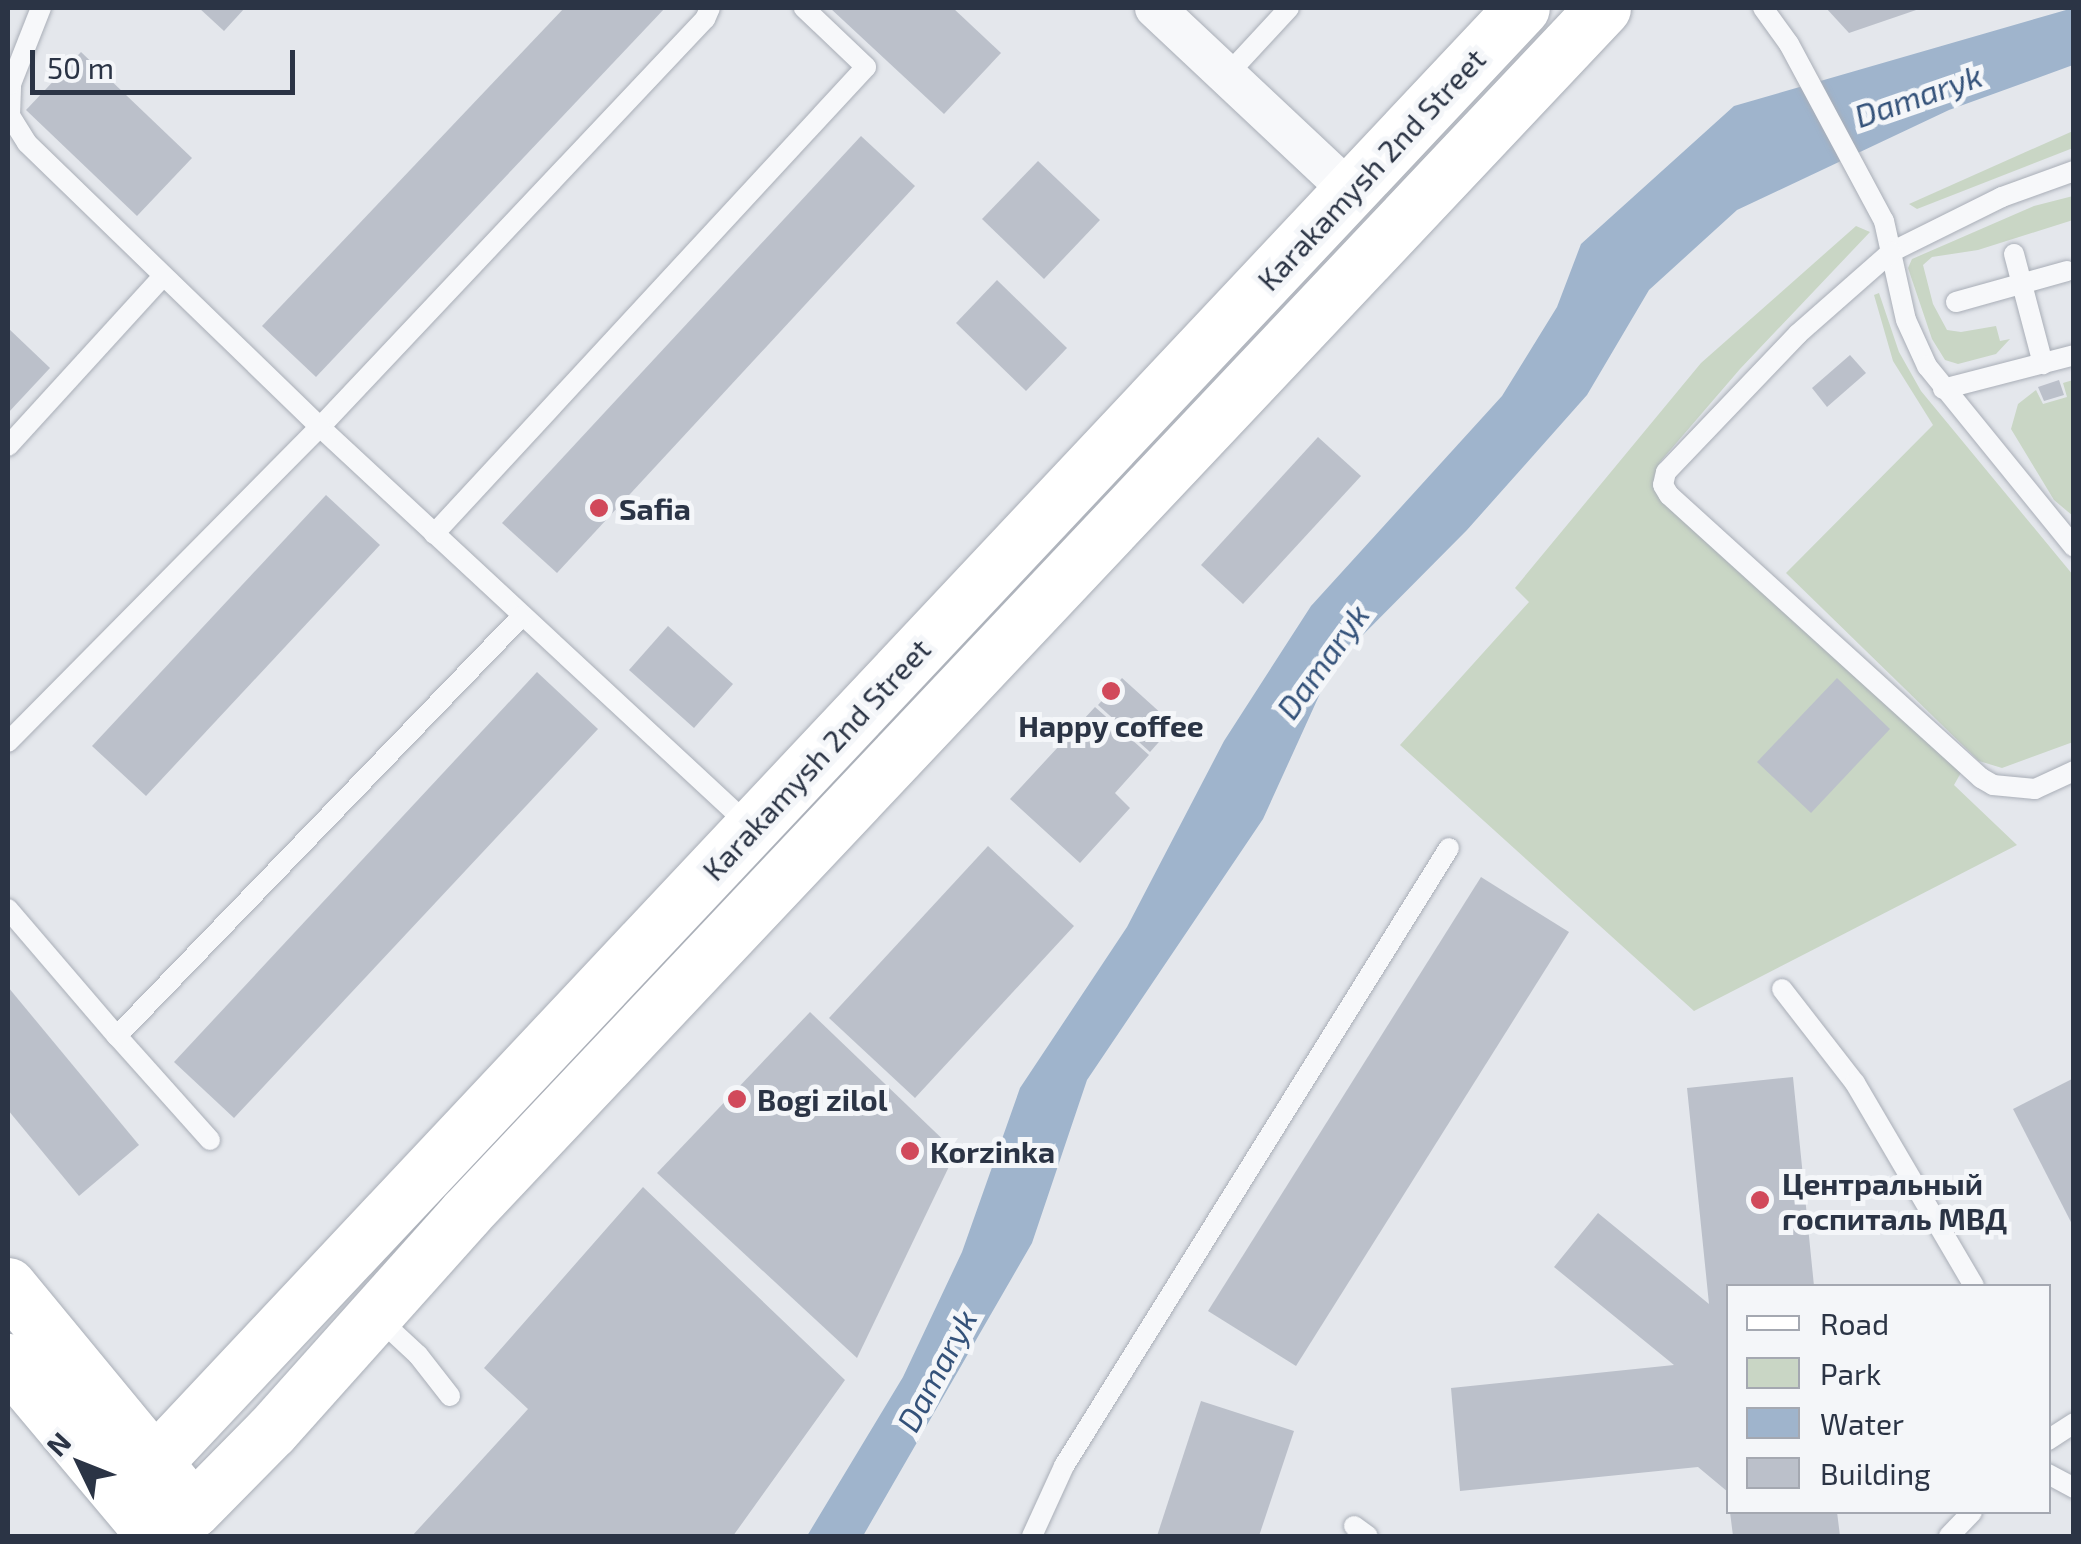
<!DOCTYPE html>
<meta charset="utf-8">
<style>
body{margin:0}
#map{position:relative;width:2081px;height:1544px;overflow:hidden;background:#e4e7ec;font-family:"Exo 2",sans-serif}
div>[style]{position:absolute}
.green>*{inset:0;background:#c9d6c5}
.water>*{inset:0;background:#9fb4cc}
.building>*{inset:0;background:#bbc0ca}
.roads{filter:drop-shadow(0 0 2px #a9aeb7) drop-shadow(0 0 2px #a9aeb7)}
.lane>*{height:20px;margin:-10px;padding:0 10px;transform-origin:10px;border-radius:10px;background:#f7f8fa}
.street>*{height:40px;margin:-20px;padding:0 20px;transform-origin:20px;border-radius:20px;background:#f7f8fa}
.secondary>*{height:55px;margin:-27.5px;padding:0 27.5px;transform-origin:27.5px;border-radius:27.5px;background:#fff}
.dots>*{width:28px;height:28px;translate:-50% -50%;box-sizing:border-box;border:5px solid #f4f6f9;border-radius:50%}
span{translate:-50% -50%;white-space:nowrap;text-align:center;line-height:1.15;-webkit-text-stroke:10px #f4f6f9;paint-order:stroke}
.street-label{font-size:30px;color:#2b3445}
.poi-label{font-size:30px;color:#2b3445;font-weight:700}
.left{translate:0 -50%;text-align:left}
.water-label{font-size:32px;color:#34527a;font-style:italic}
.frame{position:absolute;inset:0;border:10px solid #2b3445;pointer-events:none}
.legend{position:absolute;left:1726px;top:1284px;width:325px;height:230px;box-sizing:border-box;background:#f4f6f9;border:2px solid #a4a8b1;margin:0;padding:12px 18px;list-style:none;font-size:30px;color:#2b3445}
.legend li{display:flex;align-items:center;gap:20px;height:50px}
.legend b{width:50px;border:2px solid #a4a8b1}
.north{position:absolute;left:30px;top:1414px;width:100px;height:100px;-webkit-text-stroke:8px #f4f6f9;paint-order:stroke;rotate:313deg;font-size:28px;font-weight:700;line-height:40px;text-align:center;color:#2b3445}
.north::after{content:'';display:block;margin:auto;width:35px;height:45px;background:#2b3445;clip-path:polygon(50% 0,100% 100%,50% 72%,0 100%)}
.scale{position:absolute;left:30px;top:50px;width:265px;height:45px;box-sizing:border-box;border:5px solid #2b3445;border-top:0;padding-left:12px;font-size:30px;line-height:35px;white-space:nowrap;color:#2b3445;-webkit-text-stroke:8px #f4f6f9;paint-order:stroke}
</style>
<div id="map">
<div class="green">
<i style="clip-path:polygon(2073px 131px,2073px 148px,1917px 209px,1909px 204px)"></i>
<i style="clip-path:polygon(2073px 196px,2073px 220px,1978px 250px,1932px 257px,1923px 265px,1933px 304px,1947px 330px,1961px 332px,1996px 326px,2000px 341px,2010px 339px,1996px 354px,1958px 364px,1945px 360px,1932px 339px,1908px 268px,1912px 259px,2034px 206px)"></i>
<i style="clip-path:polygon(1856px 226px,1870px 232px,1740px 369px,1660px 462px,1654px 476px,1963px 769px,1954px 785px,2017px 845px,1694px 1011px,1400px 745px,1529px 602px,1515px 588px,1701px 363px)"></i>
<i style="clip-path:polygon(1879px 293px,1899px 352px,1921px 391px,2073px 575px,2073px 742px,2002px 768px,1979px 761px,1786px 573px,1933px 425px,1893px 361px,1874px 295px)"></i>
<i style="clip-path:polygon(2073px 380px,2074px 380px,2073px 516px,2054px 500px,2011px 429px,2018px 404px,2036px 390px,2043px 404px,2067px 397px,2063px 383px)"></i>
</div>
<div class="water">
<i style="clip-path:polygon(2073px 8px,2073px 65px,1949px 110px,1737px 210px,1649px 290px,1587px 395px,1467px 530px,1333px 665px,1263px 819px,1087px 1080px,1032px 1243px,863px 1536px,807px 1536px,903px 1377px,962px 1252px,1020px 1088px,1127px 927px,1224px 741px,1311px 606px,1502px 396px,1557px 307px,1581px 244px,1734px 106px)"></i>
</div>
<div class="building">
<i style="clip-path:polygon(199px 8px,245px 8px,224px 31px)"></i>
<i style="clip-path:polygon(564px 8px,665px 8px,316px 377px,262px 326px)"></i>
<i style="clip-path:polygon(830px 8px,953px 8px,1001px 53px,944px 114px)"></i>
<i style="clip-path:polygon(1826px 8px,1922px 8px,1849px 33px)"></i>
<i style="clip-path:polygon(81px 52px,192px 158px,137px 216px,26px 110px)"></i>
<i style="clip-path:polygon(861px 136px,915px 186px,557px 573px,502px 523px)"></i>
<i style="clip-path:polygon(1038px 161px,1100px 220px,1044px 279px,982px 219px)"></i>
<i style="clip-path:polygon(997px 280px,1067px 348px,1026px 391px,956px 323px)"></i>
<i style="clip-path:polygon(8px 328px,50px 368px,8px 413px)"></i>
<i style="clip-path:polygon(1850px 355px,1866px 373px,1827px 407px,1812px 388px)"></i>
<i style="clip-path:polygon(2059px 380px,2064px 395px,2044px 401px,2038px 387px)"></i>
<i style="clip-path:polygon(1318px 437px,1361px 476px,1243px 604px,1201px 565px)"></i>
<i style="clip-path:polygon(326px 495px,380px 545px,146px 796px,92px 746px)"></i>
<i style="clip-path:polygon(668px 626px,733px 684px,694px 728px,629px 670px)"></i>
<i style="clip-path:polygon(537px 672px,598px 729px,234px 1118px,174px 1062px)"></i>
<i style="clip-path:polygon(1122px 678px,1174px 725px,1150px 752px,1098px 705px)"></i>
<i style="clip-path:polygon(1837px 678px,1890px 729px,1811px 813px,1757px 762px)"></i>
<i style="clip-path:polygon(1095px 707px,1149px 755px,1115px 793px,1130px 808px,1080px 863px,1010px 799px)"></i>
<i style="clip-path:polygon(988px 846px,1074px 926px,915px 1098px,829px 1018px)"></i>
<i style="clip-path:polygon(1481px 877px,1569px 932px,1296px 1366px,1208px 1311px)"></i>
<i style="clip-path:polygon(8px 987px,139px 1145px,79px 1196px,8px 1110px)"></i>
<i style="clip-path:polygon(810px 1012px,956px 1152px,857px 1358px,657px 1173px)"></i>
<i style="clip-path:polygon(1793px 1077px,1814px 1286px,1728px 1286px,1728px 1492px,1698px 1467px,1460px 1491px,1451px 1388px,1674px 1365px,1554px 1267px,1598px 1213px,1709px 1304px,1687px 1088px)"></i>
<i style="clip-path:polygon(2074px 1078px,2074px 1228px,2013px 1109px)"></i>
<i style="clip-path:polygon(643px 1187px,845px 1380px,733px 1536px,412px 1536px,528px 1409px,484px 1368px)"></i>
<i style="clip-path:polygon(1201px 1401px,1294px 1431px,1259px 1536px,1157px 1536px)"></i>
<i style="clip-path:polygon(1730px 1512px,1837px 1512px,1840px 1536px,1733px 1536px)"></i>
</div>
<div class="roads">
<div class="lane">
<i style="left:710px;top:8px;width:12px;rotate:114deg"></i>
<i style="left:705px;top:19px;width:561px;rotate:133.34deg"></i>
<i style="left:320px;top:427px;width:587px;rotate:42.86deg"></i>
<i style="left:1763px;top:8px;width:44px;rotate:54.2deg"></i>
<i style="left:1789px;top:44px;width:201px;rotate:61.8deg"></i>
<i style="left:1884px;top:221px;width:101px;rotate:77.5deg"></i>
<i style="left:1906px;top:320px;width:51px;rotate:65.5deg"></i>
<i style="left:1927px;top:366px;width:233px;rotate:50.9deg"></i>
<i style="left:1227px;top:75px;width:91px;rotate:-47.2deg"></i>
<i style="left:2074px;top:171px;width:77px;rotate:160.1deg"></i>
<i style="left:2002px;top:197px;width:124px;rotate:153.6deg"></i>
<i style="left:1891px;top:252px;width:124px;rotate:138.6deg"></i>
<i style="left:1798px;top:334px;width:191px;rotate:133.7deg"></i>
<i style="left:1666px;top:472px;width:13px;rotate:103deg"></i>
<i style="left:1663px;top:485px;width:12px;rotate:59deg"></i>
<i style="left:1669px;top:495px;width:421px;rotate:42.2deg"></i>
<i style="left:1981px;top:778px;width:14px;rotate:30deg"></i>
<i style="left:1993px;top:785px;width:42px;rotate:5.4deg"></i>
<i style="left:2035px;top:789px;width:43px;rotate:-24.8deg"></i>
<i style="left:2014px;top:254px;width:114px;rotate:75.2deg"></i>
<i style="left:1956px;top:302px;width:115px;rotate:-15.6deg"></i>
<i style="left:1943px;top:389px;width:135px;rotate:-14.5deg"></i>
<i style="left:8px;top:446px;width:230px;rotate:-47.6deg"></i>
<i style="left:434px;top:534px;width:636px;rotate:-47.23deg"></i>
<i style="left:866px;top:67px;width:86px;rotate:-136.4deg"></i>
<i style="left:8px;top:742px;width:443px;rotate:-45.3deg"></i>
<i style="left:320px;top:427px;width:408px;rotate:-135.9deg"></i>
<i style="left:27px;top:143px;width:32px;rotate:-122deg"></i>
<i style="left:10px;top:116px;width:32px;rotate:-88deg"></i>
<i style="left:11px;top:84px;width:82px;rotate:-68.5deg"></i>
<i style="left:8px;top:909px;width:167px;rotate:49.4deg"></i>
<i style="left:1782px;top:989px;width:119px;rotate:52.2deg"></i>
<i style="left:1855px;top:1083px;width:235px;rotate:59.6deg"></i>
<i style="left:210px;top:1140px;width:140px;rotate:-131.8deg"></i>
<i style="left:117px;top:1036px;width:583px;rotate:-46.04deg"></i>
<i style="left:377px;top:1317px;width:56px;rotate:42.8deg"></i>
<i style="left:418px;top:1355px;width:52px;rotate:52deg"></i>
<i style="left:2048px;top:1440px;width:31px;rotate:-33deg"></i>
<i style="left:2048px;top:1474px;width:30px;rotate:28deg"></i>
<i style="left:1354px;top:1526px;width:17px;rotate:36deg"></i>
<i style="left:1032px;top:1536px;width:77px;rotate:-65.4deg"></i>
<i style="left:1064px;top:1466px;width:728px;rotate:-58.08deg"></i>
<i style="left:1949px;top:1536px;width:33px;rotate:-46deg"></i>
</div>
<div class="street">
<i style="left:1155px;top:8px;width:267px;rotate:43.2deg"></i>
</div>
<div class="secondary">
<i style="left:8px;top:1285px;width:267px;rotate:50.5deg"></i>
<i style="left:8px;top:1361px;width:229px;rotate:50deg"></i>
<i style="left:148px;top:1528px;width:48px;rotate:-21.8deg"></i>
<i style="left:193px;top:1510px;width:112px;rotate:-45.4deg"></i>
<i style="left:272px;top:1430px;width:290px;rotate:-48.2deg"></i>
<i style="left:465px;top:1214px;width:1658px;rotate:-46.66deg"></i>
<i style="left:148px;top:1528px;width:65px;rotate:-84.7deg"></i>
<i style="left:154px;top:1463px;width:1997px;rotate:-46.77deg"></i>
</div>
</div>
<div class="dots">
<i style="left:599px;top:508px;background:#d1495b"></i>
<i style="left:1111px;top:691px;background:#d1495b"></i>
<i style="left:737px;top:1099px;background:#d1495b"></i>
<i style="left:910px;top:1151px;background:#d1495b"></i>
<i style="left:1760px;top:1200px;background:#d1495b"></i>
</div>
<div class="street-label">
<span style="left:1371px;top:169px;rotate:-47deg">Karakamysh 2nd Street</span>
<span style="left:816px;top:759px;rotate:-47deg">Karakamysh 2nd Street</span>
</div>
<div class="poi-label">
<span class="left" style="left:619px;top:508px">Safia</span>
<span style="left:1111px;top:725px">Happy coffee</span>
<span class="left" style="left:757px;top:1099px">Bogi zilol</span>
<span class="left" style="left:930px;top:1151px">Korzinka</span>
<span class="left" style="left:1782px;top:1200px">Центральный<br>госпиталь МВД</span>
</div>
<div class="water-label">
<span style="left:1918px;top:95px;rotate:-19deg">Damaryk</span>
<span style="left:1322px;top:661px;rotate:-54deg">Damaryk</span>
<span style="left:936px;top:1370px;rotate:-62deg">Damaryk</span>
</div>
<div class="frame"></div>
<ul class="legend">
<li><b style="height:12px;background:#fff"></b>Road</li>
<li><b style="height:28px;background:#c9d6c5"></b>Park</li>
<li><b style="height:28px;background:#9fb4cc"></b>Water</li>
<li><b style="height:28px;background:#bbc0ca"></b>Building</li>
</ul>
<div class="north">N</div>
<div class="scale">50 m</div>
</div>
